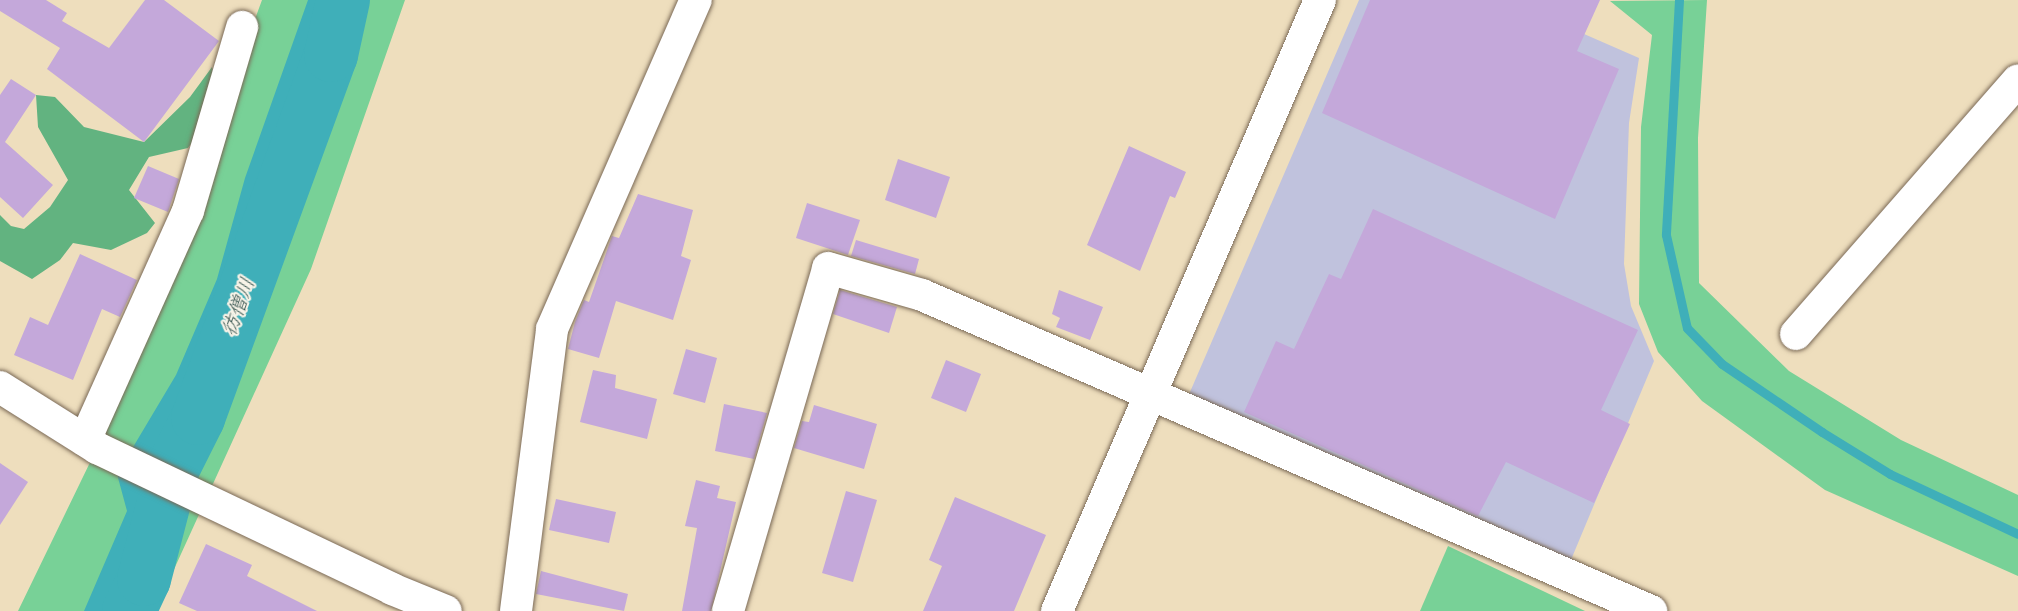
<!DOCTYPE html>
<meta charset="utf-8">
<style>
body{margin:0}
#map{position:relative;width:2018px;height:611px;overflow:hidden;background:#eedebd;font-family:"Architects Daughter","Klee One",sans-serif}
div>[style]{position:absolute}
.industrial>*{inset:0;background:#c0c2dd}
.green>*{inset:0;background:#78d197}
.forest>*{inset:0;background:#62b380}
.water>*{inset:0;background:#3fafb9}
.stream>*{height:9px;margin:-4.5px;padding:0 4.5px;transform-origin:4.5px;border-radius:4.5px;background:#3fafb9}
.river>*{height:54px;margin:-27px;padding:0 27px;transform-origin:27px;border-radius:27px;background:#3fafb9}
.building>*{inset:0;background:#c4a8da}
.roads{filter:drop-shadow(0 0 2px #7a6956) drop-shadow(0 0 2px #7a6956)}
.minor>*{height:32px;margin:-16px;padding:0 16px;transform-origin:16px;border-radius:16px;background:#fff}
span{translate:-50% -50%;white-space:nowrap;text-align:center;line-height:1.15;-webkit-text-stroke:4.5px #f7f3e8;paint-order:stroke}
.water-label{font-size:20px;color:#3c5954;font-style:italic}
</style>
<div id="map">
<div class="industrial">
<i style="clip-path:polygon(1359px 0,1506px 0,1639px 58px,1629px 123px,1624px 264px,1631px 306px,1654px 361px,1568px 567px,1187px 399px)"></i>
</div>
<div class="green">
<i style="clip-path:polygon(262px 0,405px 0,311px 269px,155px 611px,18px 611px,97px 448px)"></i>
<i style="clip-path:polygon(1707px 0,1698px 138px,1699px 283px,1789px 371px,1901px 440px,2018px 495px,2018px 576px,1825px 490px,1702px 401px,1658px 352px,1639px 304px,1641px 127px,1652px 35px,1610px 1px)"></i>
<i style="clip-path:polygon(1448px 546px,1585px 611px,1420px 611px)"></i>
</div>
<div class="forest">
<i style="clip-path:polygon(212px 67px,215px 80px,207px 123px,188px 148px,149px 157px,129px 190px,155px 223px,147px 233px,111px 250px,73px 243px,60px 260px,32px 279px,0 261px,0 215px,11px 226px,24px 229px,50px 207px,68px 180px,38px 127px,36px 95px,55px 97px,84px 127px,144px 142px,190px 97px)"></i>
</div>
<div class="water">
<i style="clip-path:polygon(308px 0,344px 0,323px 76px,256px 260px,169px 481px,149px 560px,125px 611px,84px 611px,127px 511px,117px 474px,176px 375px,217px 279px,245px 178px)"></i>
</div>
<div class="stream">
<i style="left:1679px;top:0;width:235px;rotate:93.2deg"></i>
<i style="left:1666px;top:235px;width:95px;rotate:77.3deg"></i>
<i style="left:1687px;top:328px;width:50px;rotate:45.8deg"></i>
<i style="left:1722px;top:364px;width:121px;rotate:34.2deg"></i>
<i style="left:1822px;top:432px;width:80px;rotate:31.7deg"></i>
<i style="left:1890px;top:474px;width:141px;rotate:25.1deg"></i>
</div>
<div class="river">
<i style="left:129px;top:611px;width:35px;rotate:-65deg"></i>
<i style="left:144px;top:579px;width:115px;rotate:-75.4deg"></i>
<i style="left:173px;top:468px;width:56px;rotate:-63.4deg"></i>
<i style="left:198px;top:418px;width:387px;rotate:-69.9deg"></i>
<i style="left:331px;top:55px;width:56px;rotate:-77.7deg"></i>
</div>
<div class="building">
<i style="clip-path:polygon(0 0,46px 0,67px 13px,62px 21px,109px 48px,145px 0,164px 0,219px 41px,144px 142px,47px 69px,60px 48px,0 11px)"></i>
<i style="clip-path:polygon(1370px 0,1600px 0,1577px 51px,1619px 69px,1555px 219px,1322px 113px)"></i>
<i style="clip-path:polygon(11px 79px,36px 95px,5px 142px,53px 185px,23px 218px,0 197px,0 95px)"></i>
<i style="clip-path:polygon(1129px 146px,1186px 172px,1175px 198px,1170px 196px,1140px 271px,1087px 245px)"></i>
<i style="clip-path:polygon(898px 159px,950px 177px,936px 218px,885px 200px)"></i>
<i style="clip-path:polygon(148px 166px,179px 179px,168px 212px,134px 198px)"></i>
<i style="clip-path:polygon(638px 194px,693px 210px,681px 256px,691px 260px,673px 320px,616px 301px,599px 358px,568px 349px,575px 322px,584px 300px,589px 302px,612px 236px,619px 238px)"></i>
<i style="clip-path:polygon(807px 203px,860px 220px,848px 255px,796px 238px)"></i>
<i style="clip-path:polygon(1373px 209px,1638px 330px,1601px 410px,1630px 424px,1594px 503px,1506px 462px,1478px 516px,1244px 412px,1276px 341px,1294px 349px,1329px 274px,1341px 279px)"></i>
<i style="clip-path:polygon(856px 240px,919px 259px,915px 274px,851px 256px)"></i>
<i style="clip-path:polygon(80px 254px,137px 280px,120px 317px,102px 309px,73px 380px,14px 355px,30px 317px,48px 325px)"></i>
<i style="clip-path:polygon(840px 290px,897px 307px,889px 333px,833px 314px)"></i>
<i style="clip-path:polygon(1059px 290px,1103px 307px,1090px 340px,1056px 327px,1060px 318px,1052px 314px)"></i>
<i style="clip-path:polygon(686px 349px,717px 358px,705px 403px,673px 394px)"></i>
<i style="clip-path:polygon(946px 360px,981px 374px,966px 412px,931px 398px)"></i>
<i style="clip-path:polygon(593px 370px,616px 375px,615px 388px,657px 399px,647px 439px,580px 422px)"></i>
<i style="clip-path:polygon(724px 404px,767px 413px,754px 459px,715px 451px)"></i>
<i style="clip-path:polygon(814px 405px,877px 424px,864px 469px,794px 448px,802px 421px,809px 422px)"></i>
<i style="clip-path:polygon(0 463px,28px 482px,0 525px)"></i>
<i style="clip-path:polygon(696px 480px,720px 486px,717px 498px,736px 502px,711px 611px,682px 611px,697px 528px,685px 526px)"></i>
<i style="clip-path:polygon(846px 491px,877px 500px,853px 582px,822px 573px)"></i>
<i style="clip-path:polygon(955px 497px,1046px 535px,1014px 611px,923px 611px,942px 566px,929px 560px)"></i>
<i style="clip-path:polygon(556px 499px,616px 512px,609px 543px,549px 530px)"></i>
<i style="clip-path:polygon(206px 544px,252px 565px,247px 576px,317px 611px,197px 611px,179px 603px)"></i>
<i style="clip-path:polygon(541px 571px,628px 594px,624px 611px,536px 594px)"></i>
</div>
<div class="roads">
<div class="minor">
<i style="left:1796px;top:334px;width:337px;rotate:-48.8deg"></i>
<i style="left:0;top:387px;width:115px;rotate:32.2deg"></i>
<i style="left:97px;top:448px;width:327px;rotate:25.5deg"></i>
<i style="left:392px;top:589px;width:58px;rotate:22.2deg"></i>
<i style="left:85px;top:440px;width:251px;rotate:-65.8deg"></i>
<i style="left:188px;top:211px;width:192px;rotate:-73.6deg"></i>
<i style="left:516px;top:611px;width:284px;rotate:-82.7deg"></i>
<i style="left:552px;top:329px;width:359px;rotate:-66.4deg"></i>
<i style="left:728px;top:611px;width:357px;rotate:-73.7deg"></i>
<i style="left:828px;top:268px;width:98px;rotate:16deg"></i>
<i style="left:922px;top:295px;width:795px;rotate:23.44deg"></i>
<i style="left:1057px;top:611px;width:665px;rotate:-66.71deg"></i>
</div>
</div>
<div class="water-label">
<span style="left:239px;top:307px;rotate:-70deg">彷僧川</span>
</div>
</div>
